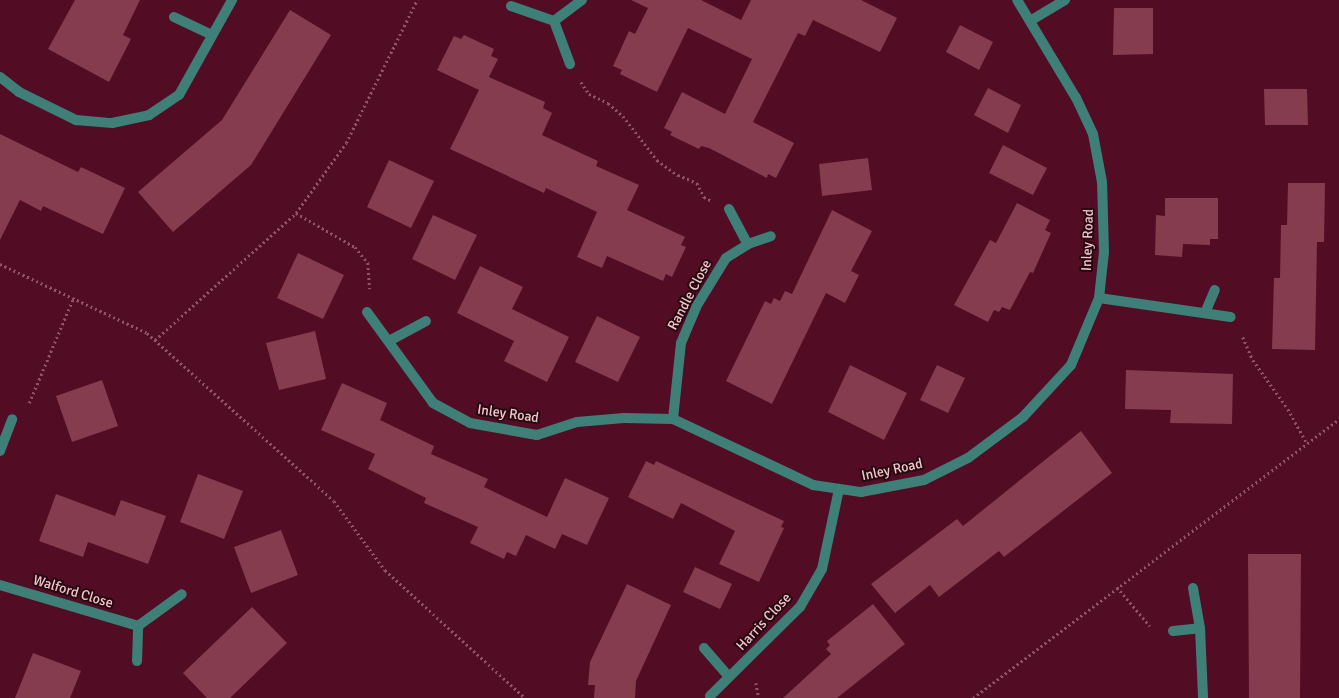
<!DOCTYPE html>
<style>
body{margin:0}
#map{position:relative;width:1339px;height:698px;overflow:hidden;background:#520c24;font-family:Signika,sans-serif}
div>[style]{position:absolute}
.building>*{inset:0;background:#843c4e}
.path>*{height:2.5px;margin-top:-1.25px;transform-origin:0;background:repeating-linear-gradient(90deg,#915566 0 2px,transparent 0 5px)}
.minor>*{height:10px;margin:-5px;padding:0 5px;transform-origin:5px;border-radius:5px;background:#3e7f78}
span{translate:-50% -50%;white-space:nowrap;text-align:center;line-height:1.15;-webkit-text-stroke:4px #260910;paint-order:stroke}
.street-label{font-size:14px;color:#f2c6cd}
</style>
<div id="map">
<div class="building">
<i style="clip-path:polygon(75px 0,140px 0,123px 35px,131px 39px,109px 82px,48px 49px)"></i>
<i style="clip-path:polygon(631px 0,701px 0,741px 20px,751px 0,861px 0,897px 18px,880px 52px,813px 20px,805px 36px,798px 33px,753px 122px,794px 143px,776px 178px,768px 174px,767px 178px,709px 148px,701px 146px,699px 149px,670px 135px,672px 132px,664px 128px,682px 92px,725px 114px,752px 59px,688px 28px,657px 92px,620px 74px,622px 70px,613px 66px,629px 31px,635px 34px,648px 8px)"></i>
<i style="clip-path:polygon(1114px 8px,1153px 8px,1153px 54px,1113px 55px)"></i>
<i style="clip-path:polygon(290px 10px,331px 35px,251px 165px,173px 232px,138px 192px,222px 120px)"></i>
<i style="clip-path:polygon(960px 25px,993px 42px,979px 70px,946px 52px)"></i>
<i style="clip-path:polygon(464px 35px,494px 49px,491px 56px,498px 59px,489px 77px,545px 102px,543px 108px,552px 113px,542px 135px,598px 161px,596px 166px,639px 185px,627px 210px,685px 237px,681px 245px,686px 247px,672px 277px,666px 274px,663px 281px,607px 256px,602px 268px,577px 257px,597px 212px,546px 188px,544px 193px,450px 149px,479px 90px,437px 70px,454px 36px,461px 39px)"></i>
<i style="clip-path:polygon(988px 88px,1021px 105px,1008px 133px,974px 115px)"></i>
<i style="clip-path:polygon(1264px 89px,1307px 89px,1308px 125px,1265px 125px)"></i>
<i style="clip-path:polygon(0 134px,78px 172px,81px 167px,125px 188px,103px 234px,43px 206px,41px 211px,20px 200px,0 240px)"></i>
<i style="clip-path:polygon(1003px 145px,1047px 168px,1033px 195px,989px 173px)"></i>
<i style="clip-path:polygon(868px 158px,872px 190px,822px 196px,819px 164px)"></i>
<i style="clip-path:polygon(389px 160px,434px 181px,411px 228px,367px 207px)"></i>
<i style="clip-path:polygon(1288px 183px,1325px 183px,1324px 242px,1317px 242px,1315px 350px,1272px 349px,1274px 278px,1280px 278px,1281px 225px,1287px 225px)"></i>
<i style="clip-path:polygon(1165px 198px,1218px 198px,1218px 239px,1210px 239px,1210px 245px,1183px 244px,1182px 257px,1155px 255px,1156px 215px,1165px 216px)"></i>
<i style="clip-path:polygon(1017px 203px,1050px 220px,1045px 230px,1051px 233px,1033px 273px,1030px 272px,1010px 310px,1002px 307px,999px 312px,994px 310px,988px 322px,954px 305px,990px 240px,996px 243px)"></i>
<i style="clip-path:polygon(832px 210px,872px 231px,851px 271px,859px 275px,845px 303px,826px 293px,772px 404px,726px 381px,765px 301px,771px 304px,774px 298px,780px 301px,785px 291px,792px 294px)"></i>
<i style="clip-path:polygon(433px 215px,477px 235px,455px 280px,412px 259px)"></i>
<i style="clip-path:polygon(298px 253px,344px 275px,323px 319px,277px 298px)"></i>
<i style="clip-path:polygon(480px 266px,523px 287px,512px 309px,569px 337px,547px 382px,504px 361px,514px 341px,457px 313px)"></i>
<i style="clip-path:polygon(597px 316px,640px 337px,618px 382px,575px 362px)"></i>
<i style="clip-path:polygon(315px 331px,326px 379px,279px 390px,266px 343px)"></i>
<i style="clip-path:polygon(850px 365px,907px 393px,884px 440px,828px 412px)"></i>
<i style="clip-path:polygon(937px 365px,965px 378px,948px 413px,920px 400px)"></i>
<i style="clip-path:polygon(1126px 370px,1233px 374px,1232px 424px,1170px 423px,1171px 410px,1125px 409px)"></i>
<i style="clip-path:polygon(102px 380px,118px 426px,72px 442px,56px 396px)"></i>
<i style="clip-path:polygon(342px 383px,387px 403px,380px 420px,434px 446px,431px 454px,488px 479px,484px 487px,547px 517px,565px 478px,609px 498px,587px 545px,562px 534px,555px 549px,526px 535px,516px 556px,507px 552px,504px 559px,470px 543px,478px 527px,424px 503px,426px 498px,368px 469px,375px 454px,321px 430px)"></i>
<i style="clip-path:polygon(1081px 431px,1112px 473px,1004px 557px,999px 551px,939px 597px,930px 585px,895px 613px,871px 584px,957px 519px,963px 526px)"></i>
<i style="clip-path:polygon(646px 461px,654px 465px,656px 461px,784px 521px,781px 527px,784px 528px,759px 582px,719px 564px,735px 531px,681px 503px,673px 519px,628px 497px)"></i>
<i style="clip-path:polygon(198px 474px,243px 491px,224px 539px,180px 522px)"></i>
<i style="clip-path:polygon(56px 494px,115px 516px,121px 500px,166px 516px,148px 564px,88px 542px,83px 557px,39px 541px)"></i>
<i style="clip-path:polygon(281px 530px,298px 575px,251px 593px,234px 547px)"></i>
<i style="clip-path:polygon(1248px 554px,1301px 554px,1300px 698px,1249px 698px)"></i>
<i style="clip-path:polygon(695px 567px,732px 584px,720px 609px,683px 592px)"></i>
<i style="clip-path:polygon(627px 584px,671px 605px,636px 681px,635px 698px,594px 698px,595px 685px,588px 685px,590px 662px)"></i>
<i style="clip-path:polygon(873px 604px,905px 644px,837px 698px,783px 698px,831px 654px,826px 649px,830px 645px,827px 641px)"></i>
<i style="clip-path:polygon(252px 607px,287px 643px,230px 698px,207px 698px,183px 673px)"></i>
<i style="clip-path:polygon(33px 653px,81px 671px,70px 698px,15px 698px)"></i>
</div>
<div class="path">
<i style="left:581px;top:82px;width:14px;rotate:56deg"></i>
<i style="left:589px;top:94px;width:21px;rotate:25deg"></i>
<i style="left:608px;top:103px;width:20px;rotate:41deg"></i>
<i style="left:623px;top:116px;width:56px;rotate:52.3deg"></i>
<i style="left:657px;top:160px;width:26px;rotate:36deg"></i>
<i style="left:678px;top:175px;width:21px;rotate:23deg"></i>
<i style="left:697px;top:183px;width:16px;rotate:63deg"></i>
<i style="left:704px;top:197px;width:7px;rotate:27deg"></i>
<i style="left:296px;top:213px;width:68px;rotate:30deg"></i>
<i style="left:355px;top:247px;width:21px;rotate:51deg"></i>
<i style="left:368px;top:263px;width:26px;rotate:86deg"></i>
<i style="left:0;top:264px;width:162px;rotate:25.1deg"></i>
<i style="left:147px;top:333px;width:251px;rotate:41.9deg"></i>
<i style="left:334px;top:501px;width:86px;rotate:53.5deg"></i>
<i style="left:385px;top:570px;width:190px;rotate:42.4deg"></i>
<i style="left:1243px;top:337px;width:25px;rotate:67deg"></i>
<i style="left:1253px;top:360px;width:60px;rotate:54.5deg"></i>
<i style="left:1288px;top:409px;width:38px;rotate:61deg"></i>
<i style="left:155px;top:340px;width:190px;rotate:-42deg"></i>
<i style="left:296px;top:213px;width:86px;rotate:-54.5deg"></i>
<i style="left:346px;top:143px;width:160px;rotate:-63.6deg"></i>
<i style="left:29px;top:403px;width:113px;rotate:-67.1deg"></i>
<i style="left:1117px;top:587px;width:51px;rotate:49.8deg"></i>
<i style="left:756px;top:683px;width:15px;rotate:79deg"></i>
<i style="left:973px;top:698px;width:460px;rotate:-37.3deg"></i>
</div>
<div class="minor">
<i style="left:511px;top:6px;width:46px;rotate:19.2deg"></i>
<i style="left:554px;top:21px;width:46px;rotate:69.6deg"></i>
<i style="left:174px;top:17px;width:42px;rotate:25.3deg"></i>
<i style="left:554px;top:21px;width:35px;rotate:-37deg"></i>
<i style="left:1030px;top:21px;width:41px;rotate:-31deg"></i>
<i style="left:0;top:77px;width:24px;rotate:38deg"></i>
<i style="left:19px;top:92px;width:64px;rotate:26.2deg"></i>
<i style="left:76px;top:120px;width:36px;rotate:5deg"></i>
<i style="left:112px;top:123px;width:38px;rotate:-12deg"></i>
<i style="left:149px;top:115px;width:36px;rotate:-34deg"></i>
<i style="left:179px;top:95px;width:109px;rotate:-60.8deg"></i>
<i style="left:729px;top:209px;width:40px;rotate:62deg"></i>
<i style="left:1099px;top:298px;width:133px;rotate:8.2deg"></i>
<i style="left:367px;top:312px;width:112px;rotate:54deg"></i>
<i style="left:433px;top:403px;width:42px;rotate:28.4deg"></i>
<i style="left:470px;top:423px;width:68px;rotate:10.2deg"></i>
<i style="left:537px;top:435px;width:42px;rotate:-18deg"></i>
<i style="left:577px;top:422px;width:47px;rotate:-4.9deg"></i>
<i style="left:624px;top:418px;width:49px;rotate:1.2deg"></i>
<i style="left:673px;top:419px;width:155px;rotate:25.2deg"></i>
<i style="left:813px;top:485px;width:49px;rotate:8.3deg"></i>
<i style="left:861px;top:492px;width:64px;rotate:-10.8deg"></i>
<i style="left:924px;top:480px;width:49px;rotate:-26.6deg"></i>
<i style="left:968px;top:458px;width:69px;rotate:-36.7deg"></i>
<i style="left:1023px;top:417px;width:71px;rotate:-47.3deg"></i>
<i style="left:1071px;top:365px;width:73px;rotate:-67.3deg"></i>
<i style="left:1099px;top:298px;width:46px;rotate:-83.8deg"></i>
<i style="left:1104px;top:252px;width:70px;rotate:-91.6deg"></i>
<i style="left:1102px;top:182px;width:49px;rotate:-100.6deg"></i>
<i style="left:1093px;top:134px;width:40px;rotate:-115deg"></i>
<i style="left:1076px;top:98px;width:114px;rotate:-121deg"></i>
<i style="left:1205px;top:313px;width:25px;rotate:-67deg"></i>
<i style="left:389px;top:341px;width:42px;rotate:-28.4deg"></i>
<i style="left:673px;top:419px;width:76px;rotate:-84deg"></i>
<i style="left:681px;top:343px;width:39px;rotate:-67deg"></i>
<i style="left:696px;top:307px;width:57px;rotate:-58.5deg"></i>
<i style="left:726px;top:258px;width:26px;rotate:-32deg"></i>
<i style="left:748px;top:244px;width:24px;rotate:-19deg"></i>
<i style="left:0;top:451px;width:34px;rotate:-69deg"></i>
<i style="left:0;top:585px;width:144px;rotate:16.5deg"></i>
<i style="left:138px;top:626px;width:54px;rotate:-36deg"></i>
<i style="left:1193px;top:588px;width:41px;rotate:80.1deg"></i>
<i style="left:1200px;top:628px;width:70px;rotate:87.5deg"></i>
<i style="left:1173px;top:631px;width:27px;rotate:-6deg"></i>
<i style="left:704px;top:648px;width:38px;rotate:49deg"></i>
<i style="left:137px;top:661px;width:35px;rotate:-88deg"></i>
<i style="left:710px;top:696px;width:127px;rotate:-44.7deg"></i>
<i style="left:800px;top:607px;width:44px;rotate:-59.9deg"></i>
<i style="left:822px;top:569px;width:82px;rotate:-78deg"></i>
</div>
<div class="street-label">
<span style="left:1088px;top:240px;rotate:-88deg">Inley Road</span>
<span style="left:690px;top:295px;rotate:-62deg">Randle Close</span>
<span style="left:508px;top:414px;rotate:8deg">Inley Road</span>
<span style="left:892px;top:470px;rotate:-12deg">Inley Road</span>
<span style="left:73px;top:592px;rotate:17deg">Walford Close</span>
<span style="left:764px;top:622px;rotate:-47deg">Harris Close</span>
</div>
</div>
